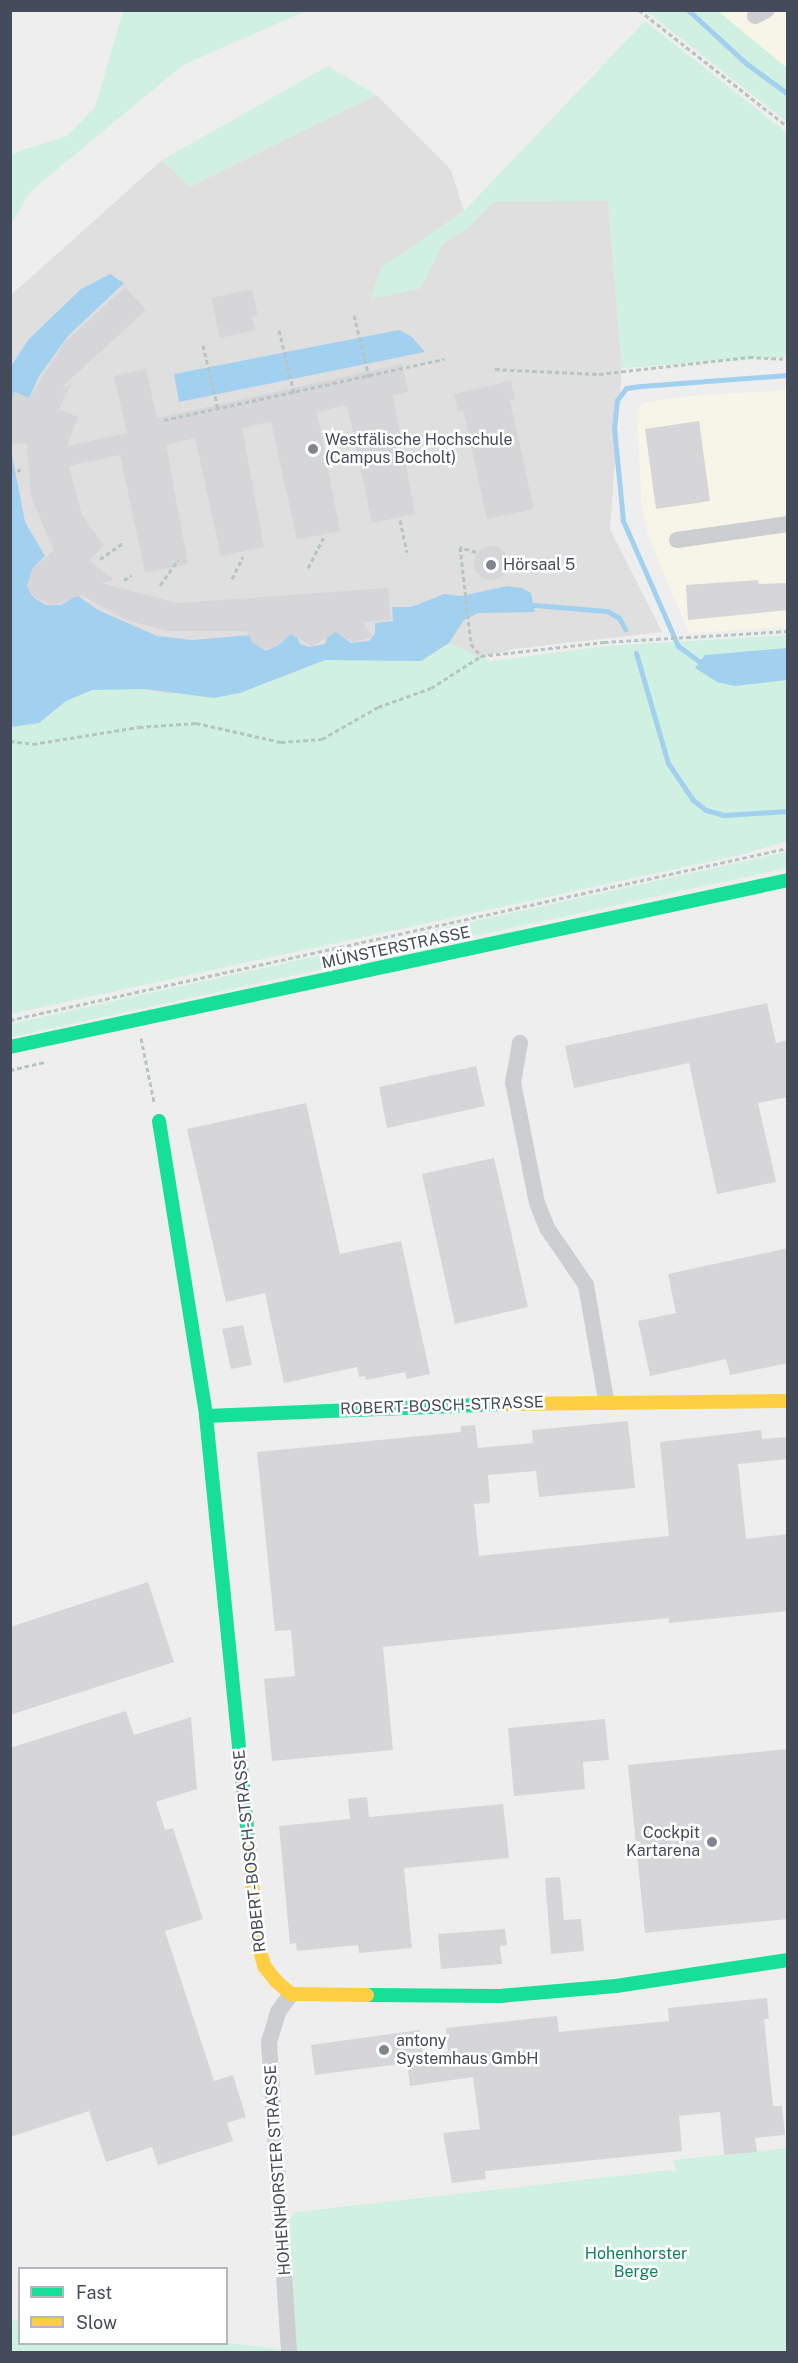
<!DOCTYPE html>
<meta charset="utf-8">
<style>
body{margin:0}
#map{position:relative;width:798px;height:2363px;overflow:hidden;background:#efeeee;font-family:"Public Sans",sans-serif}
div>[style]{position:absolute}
.commercial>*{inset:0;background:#f7f5e8}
.education>*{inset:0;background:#e0dfe0}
.green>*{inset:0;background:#d0f0e2}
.water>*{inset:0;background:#a2d1f0}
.stream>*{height:5px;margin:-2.5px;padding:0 2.5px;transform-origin:2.5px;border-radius:2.5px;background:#a2d1f0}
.building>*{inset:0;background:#d6d5d8}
.round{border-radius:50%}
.path>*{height:3px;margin-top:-1.5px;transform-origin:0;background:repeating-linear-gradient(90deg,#b6c4c2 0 4.5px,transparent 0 7.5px)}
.street>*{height:16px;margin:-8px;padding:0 8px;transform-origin:8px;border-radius:8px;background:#ccced1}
.fast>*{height:14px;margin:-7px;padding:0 7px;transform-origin:7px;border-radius:7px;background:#16e098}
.slow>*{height:14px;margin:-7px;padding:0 7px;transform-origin:7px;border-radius:7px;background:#ffcf43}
.dots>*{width:16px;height:16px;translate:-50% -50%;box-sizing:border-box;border:3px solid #fff;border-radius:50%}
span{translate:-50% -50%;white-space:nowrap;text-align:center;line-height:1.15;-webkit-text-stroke:5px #fff;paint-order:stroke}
.poi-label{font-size:16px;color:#444c5b}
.left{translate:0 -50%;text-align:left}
.right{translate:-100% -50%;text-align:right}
.street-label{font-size:16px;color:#444c5b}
.park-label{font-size:16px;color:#10815e}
.frame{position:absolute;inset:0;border:12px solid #444c5b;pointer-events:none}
.legend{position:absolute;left:18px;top:2267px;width:210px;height:78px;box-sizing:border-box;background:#fff;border:2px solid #b4b7bd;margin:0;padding:8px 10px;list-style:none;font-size:18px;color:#444c5b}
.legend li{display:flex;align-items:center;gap:12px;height:30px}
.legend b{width:30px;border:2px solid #b4b7bd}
</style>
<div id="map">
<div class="commercial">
<i style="clip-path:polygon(718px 11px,787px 11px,787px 68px,767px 53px)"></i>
<i style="clip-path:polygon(787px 390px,787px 627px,689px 633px,649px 538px,642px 509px,637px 409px,643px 403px,689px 396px)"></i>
</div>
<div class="education">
<i style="clip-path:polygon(376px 95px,451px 170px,464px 211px,381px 268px,371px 299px,421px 288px,442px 245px,469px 226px,493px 202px,608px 200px,622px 368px,610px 529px,662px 632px,515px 649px,11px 767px,10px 296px,162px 160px,190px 186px)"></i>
</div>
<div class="green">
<i style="clip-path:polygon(123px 11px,306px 11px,183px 65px,31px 191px,11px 224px,11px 154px,67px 136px,95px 107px)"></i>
<i style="clip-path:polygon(646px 11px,718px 11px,787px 68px,787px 122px)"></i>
<i style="clip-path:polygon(645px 21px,787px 133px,787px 357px,622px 368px,608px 201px,493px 202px,469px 226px,442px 245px,421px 288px,371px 299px,381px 268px,464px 211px)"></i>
<i style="clip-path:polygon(328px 66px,376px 95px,190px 187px,162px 160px)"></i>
<i style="clip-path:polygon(787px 635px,787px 650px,705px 655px,696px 668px,735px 686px,787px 680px,787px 841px,740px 855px,11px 1014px,10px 727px,39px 723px,66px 701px,92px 690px,122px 687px,171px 694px,272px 681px,325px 660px,421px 661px,449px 643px,490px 661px,606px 646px)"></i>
<i style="clip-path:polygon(787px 852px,787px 868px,11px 1037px,10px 1024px)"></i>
<i style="clip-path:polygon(787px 2148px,787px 2352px,294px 2352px,284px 2224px,295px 2212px,670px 2170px,676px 2172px,673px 2160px)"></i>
<i style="clip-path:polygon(10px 2320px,19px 2321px,20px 2344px,227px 2343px,279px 2349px,280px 2352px,11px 2352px)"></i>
</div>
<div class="water">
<i style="clip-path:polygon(110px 274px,124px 283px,68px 336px,39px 376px,29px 398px,15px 392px,11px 404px,11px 366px,29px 339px,81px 289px)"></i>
<i style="clip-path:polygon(399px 330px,412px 337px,425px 352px,179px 402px,174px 374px)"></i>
<i style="clip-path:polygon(10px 444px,25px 522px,45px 556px,33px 568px,27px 586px,34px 598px,46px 605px,61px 605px,77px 595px,98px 610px,157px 636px,192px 640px,250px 635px,252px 642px,266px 651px,283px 642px,284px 631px,294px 630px,300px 644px,309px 647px,325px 644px,330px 627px,351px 643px,369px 641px,375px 633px,375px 623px,393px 621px,392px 607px,411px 607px,444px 594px,461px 596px,507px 586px,522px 588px,531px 593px,535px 612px,478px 613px,464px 620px,449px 643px,421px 661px,325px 660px,240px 693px,214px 698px,145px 689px,92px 690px,66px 701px,39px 723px,11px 727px)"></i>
<i style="clip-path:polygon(787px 648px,787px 680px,735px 686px,717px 682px,695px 668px,705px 655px)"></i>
</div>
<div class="stream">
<i style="left:688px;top:10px;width:80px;rotate:42.5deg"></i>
<i style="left:747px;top:64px;width:51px;rotate:36.2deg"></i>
<i style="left:534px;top:605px;width:73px;rotate:4.7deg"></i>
<i style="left:607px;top:611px;width:14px;rotate:30deg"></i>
<i style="left:619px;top:618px;width:13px;rotate:61deg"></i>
<i style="left:636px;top:653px;width:115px;rotate:73.8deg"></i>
<i style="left:668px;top:763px;width:45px;rotate:56deg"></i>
<i style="left:693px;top:800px;width:16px;rotate:38deg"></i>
<i style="left:706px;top:810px;width:19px;rotate:16deg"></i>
<i style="left:724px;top:815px;width:64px;rotate:-3.6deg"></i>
<i style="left:700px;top:662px;width:27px;rotate:-144deg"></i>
<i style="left:678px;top:646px;width:137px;rotate:-113.7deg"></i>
<i style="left:623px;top:521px;width:93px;rotate:-95.5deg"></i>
<i style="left:614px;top:428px;width:28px;rotate:-84deg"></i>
<i style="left:617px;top:400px;width:15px;rotate:-53deg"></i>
<i style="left:626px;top:388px;width:15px;rotate:-8deg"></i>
<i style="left:641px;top:386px;width:147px;rotate:-4.3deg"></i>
</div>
<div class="building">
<i style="clip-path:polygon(125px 287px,146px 310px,62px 387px,71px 385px,59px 409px,78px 417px,67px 446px,127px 433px,114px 376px,146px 369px,157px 418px,402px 364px,408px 392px,393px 395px,415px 514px,372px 523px,347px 405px,317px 412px,340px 531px,297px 540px,271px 422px,242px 428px,264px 547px,221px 556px,195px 438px,166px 445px,188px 564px,169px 568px,145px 573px,120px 455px,69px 466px,82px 515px,104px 545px,89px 560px,114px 580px,101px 583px,178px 603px,388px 588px,391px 620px,363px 622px,373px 637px,353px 642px,336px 632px,312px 646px,291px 634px,276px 647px,263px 649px,253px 643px,246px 631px,167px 631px,126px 620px,81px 595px,53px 606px,32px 596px,27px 586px,33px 568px,54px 551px,31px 497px,27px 444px,10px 443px,11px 403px,14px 392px,29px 398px,63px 344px)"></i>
<i style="clip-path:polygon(252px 289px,258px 316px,252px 317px,255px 330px,220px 338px,211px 298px)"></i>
<i style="clip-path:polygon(511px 381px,515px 399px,510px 400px,534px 509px,487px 519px,463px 410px,458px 411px,454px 394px)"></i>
<i style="clip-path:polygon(699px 421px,710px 501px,656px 509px,645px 429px)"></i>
<i class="round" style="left:474px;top:546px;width:34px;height:34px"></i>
<i style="clip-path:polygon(758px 580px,759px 584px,788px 583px,788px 610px,688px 620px,686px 585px)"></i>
<i style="clip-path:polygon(767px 1003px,776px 1043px,788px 1040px,788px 1097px,758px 1103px,776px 1182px,717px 1194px,689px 1063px,574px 1088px,565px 1046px)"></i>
<i style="clip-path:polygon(476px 1066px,485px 1106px,387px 1128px,379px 1087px)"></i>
<i style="clip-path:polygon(306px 1103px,340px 1254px,401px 1241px,430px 1374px,407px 1379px,405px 1372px,366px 1380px,365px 1376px,359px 1377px,357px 1367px,284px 1383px,265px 1293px,226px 1302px,187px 1129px)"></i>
<i style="clip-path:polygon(494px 1158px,528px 1307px,455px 1324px,422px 1174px)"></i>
<i style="clip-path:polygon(788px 1248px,788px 1363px,730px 1375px,726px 1359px,650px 1376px,638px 1321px,676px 1313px,668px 1274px)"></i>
<i style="clip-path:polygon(243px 1325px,252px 1365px,231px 1369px,222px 1329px)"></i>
<i style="clip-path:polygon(628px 1421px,635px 1488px,539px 1497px,536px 1471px,488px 1475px,490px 1503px,474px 1504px,479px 1556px,669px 1536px,660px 1442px,761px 1430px,762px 1439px,788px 1437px,788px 1459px,738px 1464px,746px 1539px,788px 1534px,788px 1611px,669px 1623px,669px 1618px,383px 1647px,393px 1750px,272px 1761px,264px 1679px,295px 1676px,291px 1630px,275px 1631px,257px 1452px,461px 1432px,461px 1426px,475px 1425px,478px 1448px,533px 1443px,532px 1430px)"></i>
<i style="clip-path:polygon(148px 1582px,174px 1662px,10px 1715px,10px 1627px)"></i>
<i style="clip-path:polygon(126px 1711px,134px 1735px,191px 1717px,197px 1789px,156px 1802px,165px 1830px,173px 1828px,203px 1919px,165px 1931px,214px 2081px,233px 2075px,246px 2117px,227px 2123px,233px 2141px,158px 2165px,152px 2147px,106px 2162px,89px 2111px,10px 2137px,10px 1748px)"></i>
<i style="clip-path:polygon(605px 1719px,609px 1760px,583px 1762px,585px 1789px,514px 1796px,508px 1728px)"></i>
<i style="clip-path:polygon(788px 1749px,788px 1919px,645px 1933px,628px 1765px)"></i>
<i style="clip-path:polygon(367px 1797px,369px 1817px,503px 1804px,509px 1858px,404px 1868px,412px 1948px,359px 1953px,358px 1945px,297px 1951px,296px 1943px,290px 1944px,279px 1826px,350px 1819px,348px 1799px)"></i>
<i style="clip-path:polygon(560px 1877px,564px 1920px,581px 1919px,584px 1951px,551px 1954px,545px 1878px)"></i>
<i style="clip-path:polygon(505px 1929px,507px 1945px,500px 1946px,502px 1964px,441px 1969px,438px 1934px)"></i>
<i style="clip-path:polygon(767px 1998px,769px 2019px,764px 2019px,773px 2106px,782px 2106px,785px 2135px,755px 2138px,757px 2152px,724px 2155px,720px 2112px,679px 2116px,682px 2151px,485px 2171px,486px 2179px,452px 2183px,443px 2133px,480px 2129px,473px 2077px,410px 2086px,407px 2063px,315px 2075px,311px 2045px,420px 2030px,423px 2054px,448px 2052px,446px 2028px,557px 2016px,559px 2032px,669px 2021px,668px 2008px)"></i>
</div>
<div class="path">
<i style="left:639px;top:10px;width:189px;rotate:38.1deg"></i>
<i style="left:354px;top:315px;width:64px;rotate:76.4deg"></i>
<i style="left:279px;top:330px;width:65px;rotate:76.6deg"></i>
<i style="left:203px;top:345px;width:66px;rotate:76.8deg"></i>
<i style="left:495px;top:369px;width:104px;rotate:2.8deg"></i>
<i style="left:599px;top:374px;width:151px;rotate:-6.5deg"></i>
<i style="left:749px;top:357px;width:39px;rotate:3deg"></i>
<i style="left:164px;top:420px;width:287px;rotate:-12.3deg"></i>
<i style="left:10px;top:472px;width:11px;rotate:-10deg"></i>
<i style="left:400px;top:520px;width:33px;rotate:78deg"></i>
<i style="left:476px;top:552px;width:17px;rotate:-163deg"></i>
<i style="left:460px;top:547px;width:98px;rotate:83.5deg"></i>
<i style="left:471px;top:644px;width:16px;rotate:50deg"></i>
<i style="left:481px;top:656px;width:124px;rotate:-6.5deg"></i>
<i style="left:604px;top:642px;width:184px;rotate:-3.4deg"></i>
<i style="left:100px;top:559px;width:28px;rotate:-35deg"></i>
<i style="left:308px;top:568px;width:34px;rotate:-63deg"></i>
<i style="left:232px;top:579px;width:25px;rotate:-64deg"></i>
<i style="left:124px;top:580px;width:9px;rotate:-32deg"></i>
<i style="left:160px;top:585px;width:31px;rotate:-54deg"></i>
<i style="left:10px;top:741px;width:23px;rotate:7deg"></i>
<i style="left:33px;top:744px;width:107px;rotate:-9.1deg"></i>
<i style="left:139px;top:727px;width:57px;rotate:-4deg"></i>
<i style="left:196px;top:723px;width:87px;rotate:12.6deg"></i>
<i style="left:281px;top:742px;width:41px;rotate:-4.2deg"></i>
<i style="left:322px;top:739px;width:64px;rotate:-29.7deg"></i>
<i style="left:378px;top:707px;width:56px;rotate:-19.7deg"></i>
<i style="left:431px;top:688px;width:59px;rotate:-32.6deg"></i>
<i style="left:10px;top:1020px;width:797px;rotate:-12.47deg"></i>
<i style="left:141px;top:1038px;width:65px;rotate:78.5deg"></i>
<i style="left:10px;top:1070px;width:35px;rotate:-13deg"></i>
</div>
<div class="street">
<i style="left:755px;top:16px;width:13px;rotate:-27deg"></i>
<i style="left:677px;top:540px;width:112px;rotate:-8.2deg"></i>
<i style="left:520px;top:1043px;width:40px;rotate:100deg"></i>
<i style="left:513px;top:1082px;width:123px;rotate:78.8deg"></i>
<i style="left:537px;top:1203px;width:27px;rotate:68deg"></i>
<i style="left:547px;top:1228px;width:69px;rotate:55.6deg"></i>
<i style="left:586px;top:1285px;width:117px;rotate:80.1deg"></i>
<i style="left:289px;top:2352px;width:311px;rotate:-93.7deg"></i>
<i style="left:269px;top:2042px;width:31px;rotate:-73deg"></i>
<i style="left:278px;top:2012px;width:22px;rotate:-54deg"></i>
</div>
<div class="fast">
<i style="left:10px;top:1047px;width:796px;rotate:-12.11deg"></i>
<i style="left:159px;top:1121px;width:299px;rotate:80.9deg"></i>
<i style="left:206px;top:1416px;width:299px;rotate:-2.3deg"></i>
<i style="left:206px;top:1416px;width:436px;rotate:84.3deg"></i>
<i style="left:367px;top:1995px;width:133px;rotate:0.4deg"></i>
<i style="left:500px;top:1996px;width:116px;rotate:-4.9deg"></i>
<i style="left:616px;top:1986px;width:174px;rotate:-8.6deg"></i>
</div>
<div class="slow">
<i style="left:505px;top:1404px;width:283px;rotate:-0.6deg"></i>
<i style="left:249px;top:1850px;width:93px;rotate:84.5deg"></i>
<i style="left:258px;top:1943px;width:24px;rotate:75deg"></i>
<i style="left:264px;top:1966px;width:19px;rotate:51deg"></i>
<i style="left:276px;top:1981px;width:20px;rotate:41deg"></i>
<i style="left:291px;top:1994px;width:76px;rotate:0.8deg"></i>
</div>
<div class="dots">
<i style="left:313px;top:449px;background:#80858e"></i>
<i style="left:491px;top:565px;background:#80858e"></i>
<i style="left:712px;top:1842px;background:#80858e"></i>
<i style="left:384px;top:2050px;background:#80858e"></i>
</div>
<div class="poi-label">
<span class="left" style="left:325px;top:449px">Westfälische Hochschule<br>(Campus Bocholt)</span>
<span class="left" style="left:503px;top:565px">Hörsaal 5</span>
<span class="right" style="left:700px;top:1842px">Cockpit<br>Kartarena</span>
<span class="left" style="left:396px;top:2050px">antony<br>Systemhaus GmbH</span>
</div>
<div class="street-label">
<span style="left:396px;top:948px;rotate:-12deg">MÜNSTERSTRASSE</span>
<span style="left:442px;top:1406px;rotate:-2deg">ROBERT-BOSCH-STRASSE</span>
<span style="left:250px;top:1851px;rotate:-96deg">ROBERT-BOSCH-STRASSE</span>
<span style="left:278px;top:2170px;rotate:-94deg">HOHENHORSTER STRASSE</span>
</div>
<div class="park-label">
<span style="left:636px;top:2263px">Hohenhorster<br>Berge</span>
</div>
<div class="frame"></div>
<ul class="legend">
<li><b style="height:8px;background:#16e098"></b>Fast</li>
<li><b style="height:8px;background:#ffcf43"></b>Slow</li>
</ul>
</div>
